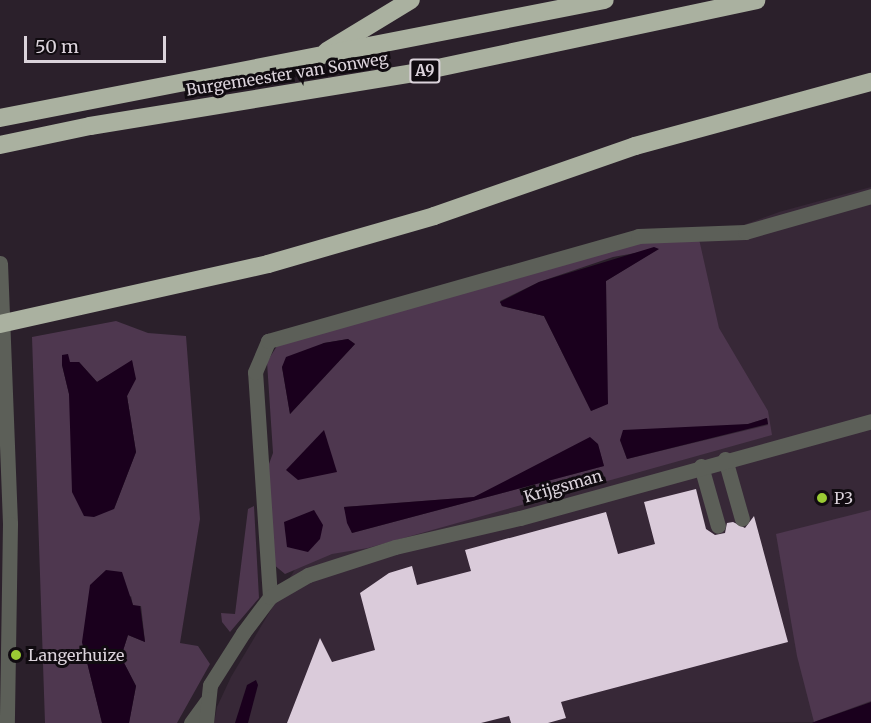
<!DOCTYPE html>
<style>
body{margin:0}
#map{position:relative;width:871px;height:723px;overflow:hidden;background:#2b202b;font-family:Merriweather,serif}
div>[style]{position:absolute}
.built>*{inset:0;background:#372837}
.green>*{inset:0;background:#4e374f}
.water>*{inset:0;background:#1a001d}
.building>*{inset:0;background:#dacbda}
.minor>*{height:15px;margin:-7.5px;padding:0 7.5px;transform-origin:7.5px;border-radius:7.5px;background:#5c5f58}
.highway>*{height:18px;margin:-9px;padding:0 9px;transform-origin:9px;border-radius:9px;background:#aab1a0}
.dots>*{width:16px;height:16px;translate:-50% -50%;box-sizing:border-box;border:3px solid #100b10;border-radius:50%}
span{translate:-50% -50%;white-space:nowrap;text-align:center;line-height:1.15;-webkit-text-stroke:6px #100b10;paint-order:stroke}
.shield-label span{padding:2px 4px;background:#100b10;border:2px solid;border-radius:4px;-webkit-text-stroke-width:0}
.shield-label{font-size:15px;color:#dbd3db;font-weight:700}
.street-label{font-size:16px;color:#dbd3db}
.poi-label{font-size:16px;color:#dbd3db}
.left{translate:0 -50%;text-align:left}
.scale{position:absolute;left:24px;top:36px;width:142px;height:27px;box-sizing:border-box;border:3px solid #dbd3db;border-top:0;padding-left:8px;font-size:18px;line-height:21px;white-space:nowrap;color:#dbd3db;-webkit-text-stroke:4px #100b10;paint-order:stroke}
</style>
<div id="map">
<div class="built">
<i style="clip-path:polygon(871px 187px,871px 722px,214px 723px,217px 707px,231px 677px,307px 549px,603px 285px,691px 244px,779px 212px)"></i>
</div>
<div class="green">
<i style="clip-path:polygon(evenodd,699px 239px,719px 328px,768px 411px,772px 435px,368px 548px,332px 554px,285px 574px,273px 564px,266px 472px,273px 453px,267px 362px,280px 341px,642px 241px,699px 239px,658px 249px,606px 281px,607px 404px,591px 411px,544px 316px,502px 306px,500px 301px,539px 282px,613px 257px,658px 249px,699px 239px,348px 339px,355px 344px,290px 414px,282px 367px,324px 343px,348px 339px,699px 239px,767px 418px,768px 425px,627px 459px,620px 440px,748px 424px,767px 418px,699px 239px,598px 445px,604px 466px,352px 533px,344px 507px,474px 497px,598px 445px)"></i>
<i style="clip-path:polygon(evenodd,116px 321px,148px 333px,186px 336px,200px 519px,180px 643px,198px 646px,210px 664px,177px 723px,129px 723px,136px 686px,121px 657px,128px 635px,145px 642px,141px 606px,133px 606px,131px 596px,82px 642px,102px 723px,45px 723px,32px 337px,116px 321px,132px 361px,135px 379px,127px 396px,136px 452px,114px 509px,69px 394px,62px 365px,79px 362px,97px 382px,132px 361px)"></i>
<i style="clip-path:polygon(254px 506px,259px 598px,230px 632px,222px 622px,221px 613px,235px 614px,248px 509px)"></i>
<i style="clip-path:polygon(871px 510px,871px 701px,814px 722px,797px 656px,776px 534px)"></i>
</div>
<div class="water">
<i style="clip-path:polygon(654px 247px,659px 249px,606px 281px,608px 404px,591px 411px,544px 316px,502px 306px,500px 302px,539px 282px)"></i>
<i style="clip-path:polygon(348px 339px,355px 344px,290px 414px,282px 367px,286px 357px,324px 343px)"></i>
<i style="clip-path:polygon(68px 354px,70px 362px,79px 362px,97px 382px,132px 360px,136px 379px,127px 396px,136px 452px,114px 509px,94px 517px,84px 516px,72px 492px,69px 394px,62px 365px,62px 355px)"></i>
<i style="clip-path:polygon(767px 418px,768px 424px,627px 459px,620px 440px,623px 430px,748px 424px)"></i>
<i style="clip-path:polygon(324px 430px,337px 472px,298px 480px,286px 470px)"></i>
<i style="clip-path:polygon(590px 437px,598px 444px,604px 466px,352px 533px,347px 523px,344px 507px,474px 497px)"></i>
<i style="clip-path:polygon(314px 510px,323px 525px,320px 539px,308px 552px,287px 547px,284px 522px)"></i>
<i style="clip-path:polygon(106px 570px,122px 572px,133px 605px,140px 606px,145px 642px,128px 635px,121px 657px,136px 686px,129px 723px,102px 723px,82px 642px,90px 585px)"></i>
<i style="clip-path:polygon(256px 680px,258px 685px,248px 723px,235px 723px,247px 685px)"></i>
<i style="clip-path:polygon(871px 702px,871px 723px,812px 723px,814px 722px)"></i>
</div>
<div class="building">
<i style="clip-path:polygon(696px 489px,706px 529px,715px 535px,725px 533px,727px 523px,733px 522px,745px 528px,754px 516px,788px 642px,561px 702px,566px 718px,548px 723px,511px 723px,509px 716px,481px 723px,287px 723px,320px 638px,332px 662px,375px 650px,360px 593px,389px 573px,412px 566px,417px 585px,471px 571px,465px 550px,606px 512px,618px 554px,655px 544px,644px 502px)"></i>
</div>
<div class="minor">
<i style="left:0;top:263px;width:261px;rotate:87.8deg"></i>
<i style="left:10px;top:524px;width:199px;rotate:90.9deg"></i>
<i style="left:725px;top:459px;width:62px;rotate:74.2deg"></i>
<i style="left:701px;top:466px;width:62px;rotate:74.2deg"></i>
<i style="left:270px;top:597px;width:225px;rotate:-93.8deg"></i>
<i style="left:255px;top:372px;width:34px;rotate:-67deg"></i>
<i style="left:268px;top:341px;width:385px;rotate:-15.8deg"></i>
<i style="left:638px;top:236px;width:107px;rotate:-2.1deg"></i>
<i style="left:745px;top:232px;width:131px;rotate:-15.9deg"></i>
<i style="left:191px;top:723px;width:26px;rotate:-54deg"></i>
<i style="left:206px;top:723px;width:38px;rotate:-84deg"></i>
<i style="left:210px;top:685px;width:62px;rotate:-57.6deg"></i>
<i style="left:243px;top:633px;width:45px;rotate:-53.1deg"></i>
<i style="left:270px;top:597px;width:44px;rotate:-30.1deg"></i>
<i style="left:308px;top:575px;width:91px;rotate:-17.8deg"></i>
<i style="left:395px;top:547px;width:128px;rotate:-13.1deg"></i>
<i style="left:520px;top:518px;width:364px;rotate:-15.4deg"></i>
</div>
<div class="highway">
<i style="left:327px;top:51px;width:98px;rotate:-31.3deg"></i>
<i style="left:0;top:118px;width:616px;rotate:-11.04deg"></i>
<i style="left:0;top:145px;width:92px;rotate:-11.9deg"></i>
<i style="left:90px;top:126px;width:328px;rotate:-9.3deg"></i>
<i style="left:414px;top:73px;width:350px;rotate:-12deg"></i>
<i style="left:0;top:324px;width:275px;rotate:-12.6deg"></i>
<i style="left:268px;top:264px;width:173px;rotate:-16.1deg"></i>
<i style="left:434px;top:216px;width:213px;rotate:-19.2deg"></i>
<i style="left:635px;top:146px;width:245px;rotate:-15.2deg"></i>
</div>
<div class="dots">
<i style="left:822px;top:498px;background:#9acb34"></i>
<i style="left:16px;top:655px;background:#9acb34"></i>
</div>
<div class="shield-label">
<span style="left:425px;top:71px">A9</span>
</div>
<div class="street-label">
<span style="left:287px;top:74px;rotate:-9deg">Burgemeester van Sonweg</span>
<span style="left:563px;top:486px;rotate:-16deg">Krijgsman</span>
</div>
<div class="poi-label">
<span class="left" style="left:834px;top:498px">P3</span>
<span class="left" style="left:28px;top:655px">Langerhuize</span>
</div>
<div class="scale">50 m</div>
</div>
